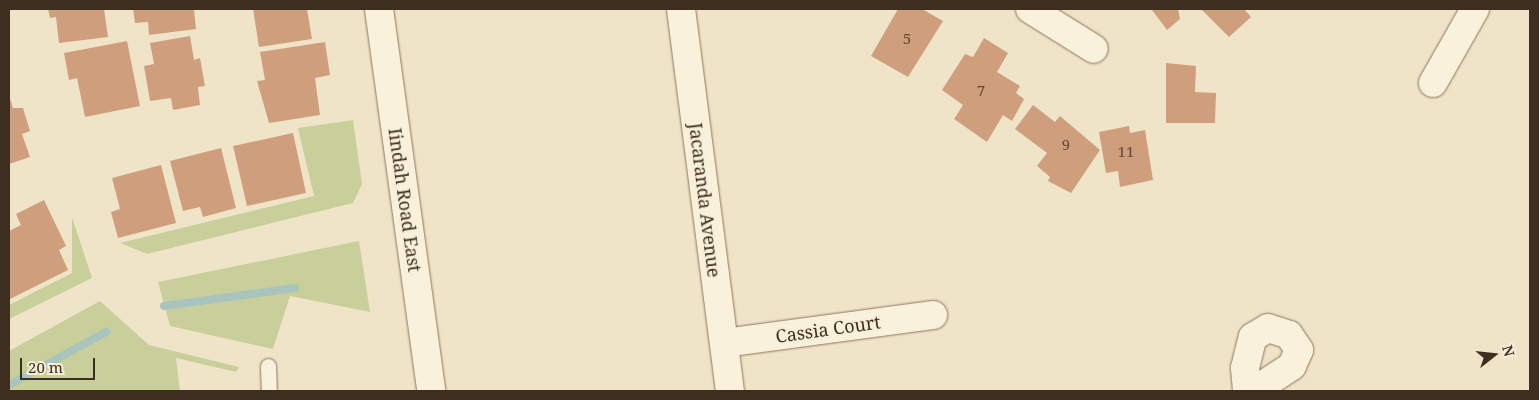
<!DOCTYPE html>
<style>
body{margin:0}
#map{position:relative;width:1539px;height:400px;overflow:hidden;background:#f0e4c8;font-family:"Noto Serif",serif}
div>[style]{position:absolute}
.green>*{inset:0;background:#c9cf9b}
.stream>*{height:8px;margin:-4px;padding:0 4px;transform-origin:4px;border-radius:4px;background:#a9c4bc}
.building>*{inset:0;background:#cf9f7d}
.roads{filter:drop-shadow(0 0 1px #8d765c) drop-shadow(0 0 1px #8d765c)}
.service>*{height:15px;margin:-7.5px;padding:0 7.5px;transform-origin:7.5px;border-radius:7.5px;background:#faf1dc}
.minor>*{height:28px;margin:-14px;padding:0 14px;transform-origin:14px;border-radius:14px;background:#faf1dc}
span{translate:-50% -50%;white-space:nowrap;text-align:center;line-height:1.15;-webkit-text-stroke:4px #f7eed8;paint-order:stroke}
.number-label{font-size:15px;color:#624a37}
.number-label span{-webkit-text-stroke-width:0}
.street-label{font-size:18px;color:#3d2e20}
.frame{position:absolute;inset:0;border:10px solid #3d2e20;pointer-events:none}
.north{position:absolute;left:1469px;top:330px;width:50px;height:50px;-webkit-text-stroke:4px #f7eed8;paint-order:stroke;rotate:74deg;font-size:14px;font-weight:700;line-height:20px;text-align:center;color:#3d2e20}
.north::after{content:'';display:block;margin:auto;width:18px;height:22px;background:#3d2e20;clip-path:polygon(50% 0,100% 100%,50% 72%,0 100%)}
.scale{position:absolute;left:20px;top:358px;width:75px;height:22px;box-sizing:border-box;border:2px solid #3d2e20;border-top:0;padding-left:6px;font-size:15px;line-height:18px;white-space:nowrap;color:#3d2e20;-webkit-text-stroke:4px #f7eed8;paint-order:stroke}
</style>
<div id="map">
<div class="green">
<i style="clip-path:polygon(353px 120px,362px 184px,353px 203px,147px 254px,120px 243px,314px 196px,298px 128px)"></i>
<i style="clip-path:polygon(72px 217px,92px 278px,9px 319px,9px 305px,72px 273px)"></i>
<i style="clip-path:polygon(359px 241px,370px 312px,290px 296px,273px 349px,170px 326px,158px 282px)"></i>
<i style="clip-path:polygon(100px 301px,149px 345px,239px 367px,236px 372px,176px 358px,180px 391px,9px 391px,9px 351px)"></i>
</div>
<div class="stream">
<i style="left:164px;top:306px;width:132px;rotate:-7.8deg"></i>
<i style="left:9px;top:385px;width:111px;rotate:-28.7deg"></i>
</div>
<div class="building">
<i style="clip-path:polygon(48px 9px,104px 9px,108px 37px,59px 43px,56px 17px,50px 18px)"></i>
<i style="clip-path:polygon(133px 9px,194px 9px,196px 29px,149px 35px,148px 22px,135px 23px)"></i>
<i style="clip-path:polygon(253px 9px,307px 9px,312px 39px,259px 47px)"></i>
<i style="clip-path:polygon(898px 9px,922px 9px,943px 21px,908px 77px,871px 56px)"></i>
<i style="clip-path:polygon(1178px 9px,1180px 19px,1167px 30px,1152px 10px)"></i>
<i style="clip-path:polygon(1201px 9px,1244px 9px,1251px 17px,1229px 37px)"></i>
<i style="clip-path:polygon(190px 36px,194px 60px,200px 58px,205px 86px,198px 87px,200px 105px,173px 110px,171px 98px,150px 101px,144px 66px,154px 64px,150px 43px)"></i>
<i style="clip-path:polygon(984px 38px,1008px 53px,997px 72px,1020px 86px,1016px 93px,1024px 99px,1012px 121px,1003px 115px,987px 142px,954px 119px,963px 105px,942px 90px,965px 54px,973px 57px)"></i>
<i style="clip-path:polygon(127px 41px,140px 106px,85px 117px,77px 78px,69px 80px,64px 53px)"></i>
<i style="clip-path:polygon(325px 42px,330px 75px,315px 78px,320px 115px,269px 123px,257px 81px,265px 80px,260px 52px)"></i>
<i style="clip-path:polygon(1166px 63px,1196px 66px,1195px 92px,1216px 93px,1215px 123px,1166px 123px)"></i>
<i style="clip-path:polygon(9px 95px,13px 108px,23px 108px,30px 131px,22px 134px,30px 157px,9px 164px)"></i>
<i style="clip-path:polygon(1033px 105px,1055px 122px,1060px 116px,1100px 150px,1071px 193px,1048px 181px,1050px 177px,1037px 166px,1047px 153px,1015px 129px)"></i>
<i style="clip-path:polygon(1129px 126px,1130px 133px,1145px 130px,1153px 180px,1120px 187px,1118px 171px,1106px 173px,1099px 132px)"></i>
<i style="clip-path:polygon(293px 133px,306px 193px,247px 206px,233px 146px)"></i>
<i style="clip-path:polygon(221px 148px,236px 208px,203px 217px,200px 207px,183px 211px,170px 161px)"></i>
<i style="clip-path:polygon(161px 165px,176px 223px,118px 238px,111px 212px,120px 209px,112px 178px)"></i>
<i style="clip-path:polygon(44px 200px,66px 246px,59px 250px,68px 270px,10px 299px,9px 231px,21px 225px,16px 214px)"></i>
</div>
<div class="roads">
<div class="service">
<i style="left:268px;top:366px;width:25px;rotate:88deg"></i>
</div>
<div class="minor">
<i style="left:379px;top:9px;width:386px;rotate:82.2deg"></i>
<i style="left:681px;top:9px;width:385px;rotate:82.7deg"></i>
<i style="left:1030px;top:9px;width:75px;rotate:32deg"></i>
<i style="left:1433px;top:83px;width:85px;rotate:-60.4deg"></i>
<i style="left:724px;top:343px;width:211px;rotate:-7.6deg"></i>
<i style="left:1247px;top:391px;width:23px;rotate:-95deg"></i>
<i style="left:1245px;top:368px;width:32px;rotate:-76deg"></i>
<i style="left:1253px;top:337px;width:17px;rotate:-31deg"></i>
<i style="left:1268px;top:328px;width:22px;rotate:18deg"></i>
<i style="left:1289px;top:335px;width:18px;rotate:56deg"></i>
<i style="left:1299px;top:350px;width:17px;rotate:114deg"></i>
<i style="left:1292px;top:366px;width:45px;rotate:146.7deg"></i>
</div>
</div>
<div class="number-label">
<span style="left:907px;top:39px">5</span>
<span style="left:981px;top:91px">7</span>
<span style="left:1066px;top:145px">9</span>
<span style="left:1126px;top:152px">11</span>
</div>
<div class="street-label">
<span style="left:405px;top:200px;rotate:82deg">Iindah Road East</span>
<span style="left:705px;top:200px;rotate:83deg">Jacaranda Avenue</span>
<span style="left:828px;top:329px;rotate:-8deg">Cassia Court</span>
</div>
<div class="frame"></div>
<div class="north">N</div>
<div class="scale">20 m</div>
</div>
